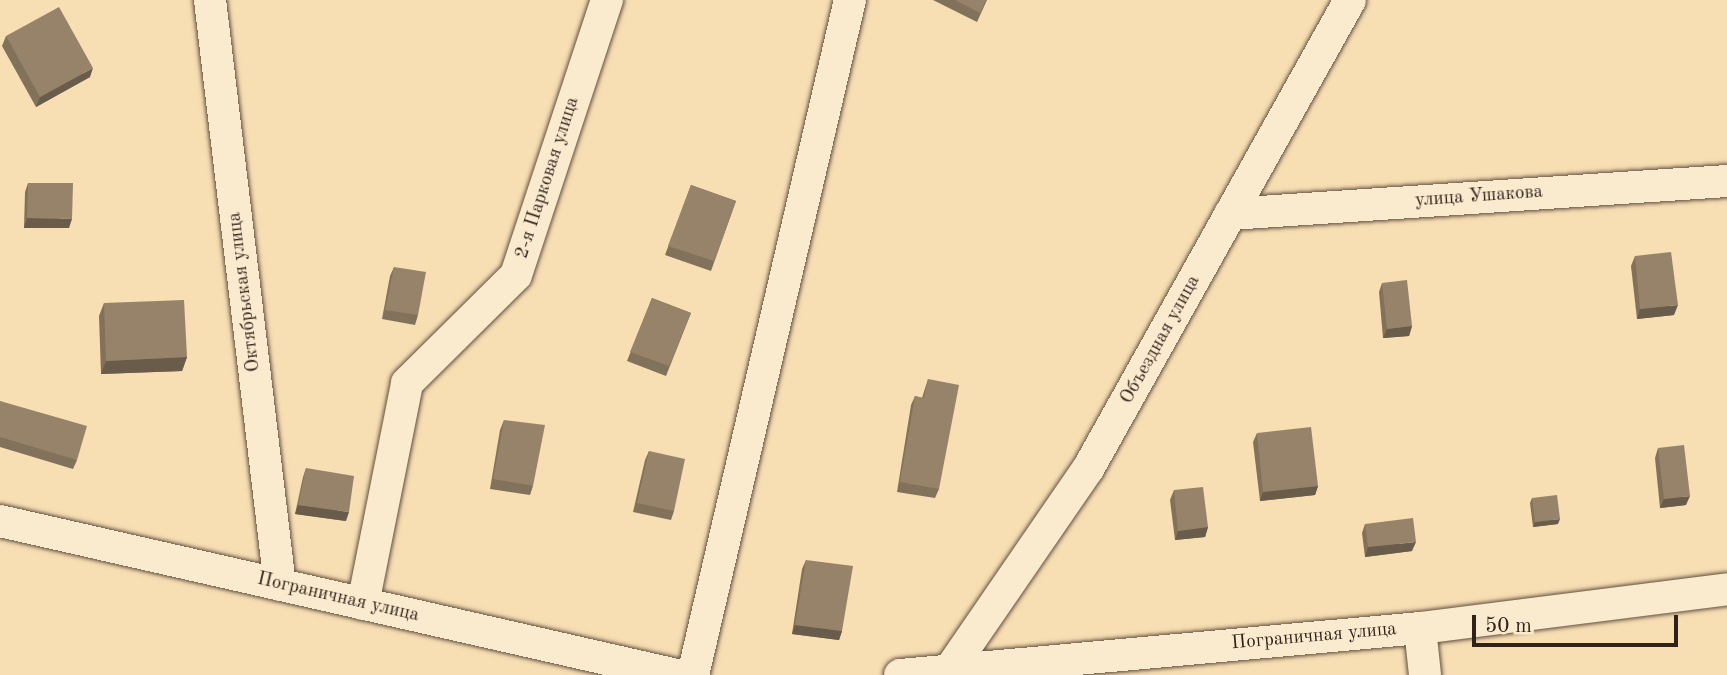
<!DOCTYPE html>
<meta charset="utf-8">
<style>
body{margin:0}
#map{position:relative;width:1727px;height:675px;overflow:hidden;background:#f7deb3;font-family:"Old Standard TT",serif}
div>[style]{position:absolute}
.roads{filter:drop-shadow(0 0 2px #625040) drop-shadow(0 0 2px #625040)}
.minor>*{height:32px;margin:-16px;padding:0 16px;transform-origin:16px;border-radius:16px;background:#faeace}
.wall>*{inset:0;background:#82715b}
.shaded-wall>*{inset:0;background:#6a5c4a}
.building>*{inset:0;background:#97836a}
span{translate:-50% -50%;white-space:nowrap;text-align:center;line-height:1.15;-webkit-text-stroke:6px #faeace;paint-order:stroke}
.street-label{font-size:19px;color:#30211a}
.scale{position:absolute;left:1472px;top:615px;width:206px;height:32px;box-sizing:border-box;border:4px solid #30211a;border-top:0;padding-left:9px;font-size:21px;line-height:24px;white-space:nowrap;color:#30211a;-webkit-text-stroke:5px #faeace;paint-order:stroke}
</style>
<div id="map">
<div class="roads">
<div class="minor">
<i style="left:210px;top:0;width:589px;rotate:83.18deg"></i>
<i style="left:1230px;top:214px;width:498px;rotate:-3.8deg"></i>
<i style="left:0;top:521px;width:694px;rotate:12.82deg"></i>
<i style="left:363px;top:604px;width:225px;rotate:-78.7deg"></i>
<i style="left:407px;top:383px;width:153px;rotate:-44.7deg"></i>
<i style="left:516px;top:275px;width:290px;rotate:-71.7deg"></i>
<i style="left:1420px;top:628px;width:47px;rotate:83.9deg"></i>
<i style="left:951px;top:668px;width:242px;rotate:-55.5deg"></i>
<i style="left:1088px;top:469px;width:537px;rotate:-60.81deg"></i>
<i style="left:693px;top:675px;width:693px;rotate:-76.91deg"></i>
<i style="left:900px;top:675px;width:522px;rotate:-5.16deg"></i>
<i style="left:1420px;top:628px;width:309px;rotate:-7.2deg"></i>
</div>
</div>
<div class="wall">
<i style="clip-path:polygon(933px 0,987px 0,977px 22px)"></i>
<i style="clip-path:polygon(6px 36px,90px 77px,36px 107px,2px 46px)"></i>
<i style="clip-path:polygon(28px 183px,69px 228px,24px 228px,25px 192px)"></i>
<i style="clip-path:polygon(691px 185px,736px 201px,711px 271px,665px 255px)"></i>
<i style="clip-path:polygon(1635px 256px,1674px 315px,1637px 319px,1631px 266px)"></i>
<i style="clip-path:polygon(394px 267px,418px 315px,415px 325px,382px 319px,390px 276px)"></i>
<i style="clip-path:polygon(1382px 283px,1412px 326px,1409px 336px,1383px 338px,1379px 292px)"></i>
<i style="clip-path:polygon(652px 298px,691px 313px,666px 376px,627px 361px)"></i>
<i style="clip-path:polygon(104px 303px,187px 357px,182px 371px,101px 374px,99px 316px)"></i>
<i style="clip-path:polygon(928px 379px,939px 489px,935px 498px,897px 492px,911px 405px,915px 396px,922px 398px)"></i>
<i style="clip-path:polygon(0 401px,77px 460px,73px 469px,0 447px)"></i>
<i style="clip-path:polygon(504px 420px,533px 486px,530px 495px,490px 489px,500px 430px)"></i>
<i style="clip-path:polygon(1257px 433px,1318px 486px,1315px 495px,1260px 501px,1253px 442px)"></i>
<i style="clip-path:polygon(1658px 448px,1686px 505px,1660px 508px,1655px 458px)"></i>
<i style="clip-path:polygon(649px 451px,674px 511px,671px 520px,633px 512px,645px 460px)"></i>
<i style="clip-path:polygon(306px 468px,346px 521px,295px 514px,303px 477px)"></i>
<i style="clip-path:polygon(1174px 490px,1208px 527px,1205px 537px,1175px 540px,1170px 500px)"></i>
<i style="clip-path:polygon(1532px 498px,1558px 524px,1533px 527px,1530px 503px)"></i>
<i style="clip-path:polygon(1365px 524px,1412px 551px,1365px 557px,1362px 533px)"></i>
<i style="clip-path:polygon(806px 560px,842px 631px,839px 640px,792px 634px,802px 569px)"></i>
</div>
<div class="shaded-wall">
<i style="clip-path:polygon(93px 68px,90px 77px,36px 107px,40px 97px)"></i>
<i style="clip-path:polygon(27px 218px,72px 219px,69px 228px,24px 228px)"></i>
<i style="clip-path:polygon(1678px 305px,1674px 315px,1637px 319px,1640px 309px)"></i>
<i style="clip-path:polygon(1412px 326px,1409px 336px,1383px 338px,1387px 329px)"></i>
<i style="clip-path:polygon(187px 357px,182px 371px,101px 374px,106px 361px)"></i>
<i style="clip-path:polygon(1318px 486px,1315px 495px,1260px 501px,1263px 492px)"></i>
<i style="clip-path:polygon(1690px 496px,1686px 505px,1660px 508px,1664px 499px)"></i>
<i style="clip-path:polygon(298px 505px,349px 512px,346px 521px,295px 514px)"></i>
<i style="clip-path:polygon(1560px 519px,1558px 524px,1533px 527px,1535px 522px)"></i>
<i style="clip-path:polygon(1208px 527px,1205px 537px,1175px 540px,1178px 531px)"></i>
<i style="clip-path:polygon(1416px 542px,1412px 551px,1365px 557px,1368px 547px)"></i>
<i style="clip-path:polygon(795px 625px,842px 631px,839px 640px,792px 634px)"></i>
</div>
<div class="building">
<i style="clip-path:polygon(955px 0,986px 0,980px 13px)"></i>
<i style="clip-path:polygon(59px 7px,93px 68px,40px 97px,6px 36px)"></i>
<i style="clip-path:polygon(28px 183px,73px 183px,72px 219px,27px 218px)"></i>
<i style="clip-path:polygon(691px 185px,736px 201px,714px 261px,668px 246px)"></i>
<i style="clip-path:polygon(1671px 252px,1678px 305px,1640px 309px,1635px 256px)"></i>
<i style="clip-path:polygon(394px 267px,426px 272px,418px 315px,385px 310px)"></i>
<i style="clip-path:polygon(1407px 280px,1412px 326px,1387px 329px,1382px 283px)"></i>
<i style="clip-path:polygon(652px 298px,691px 313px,669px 366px,630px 352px)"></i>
<i style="clip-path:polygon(184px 300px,187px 357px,106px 361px,104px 303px)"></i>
<i style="clip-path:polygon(928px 379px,959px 385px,939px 489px,900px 482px,915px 396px,924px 398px)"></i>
<i style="clip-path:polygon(0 401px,87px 426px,77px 460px,0 437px)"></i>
<i style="clip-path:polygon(504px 420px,545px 425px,533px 486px,493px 479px)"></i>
<i style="clip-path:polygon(1311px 427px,1318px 486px,1263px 492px,1257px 433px)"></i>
<i style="clip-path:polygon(1684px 445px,1690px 496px,1664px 499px,1658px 448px)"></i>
<i style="clip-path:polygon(649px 451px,685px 459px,674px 511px,637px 503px)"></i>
<i style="clip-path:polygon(306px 468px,354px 476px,349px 512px,298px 505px)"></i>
<i style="clip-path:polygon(1203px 487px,1208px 527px,1178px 531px,1174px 490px)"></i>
<i style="clip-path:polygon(1557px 495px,1560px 519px,1535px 522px,1532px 498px)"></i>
<i style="clip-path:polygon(1413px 518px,1416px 542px,1368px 547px,1365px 524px)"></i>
<i style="clip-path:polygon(806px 560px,853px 566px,842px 631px,795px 625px)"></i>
</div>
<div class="street-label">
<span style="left:548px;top:178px;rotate:-72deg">2-я Парковая улица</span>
<span style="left:1479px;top:197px;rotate:-4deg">улица Ушакова</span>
<span style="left:245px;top:292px;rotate:-97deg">Октябрьская улица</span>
<span style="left:1161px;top:340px;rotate:-61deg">Объездная улица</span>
<span style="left:338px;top:598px;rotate:13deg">Пограничная улица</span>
<span style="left:1314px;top:637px;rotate:-5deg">Пограничная улица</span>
</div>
<div class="scale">50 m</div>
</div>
